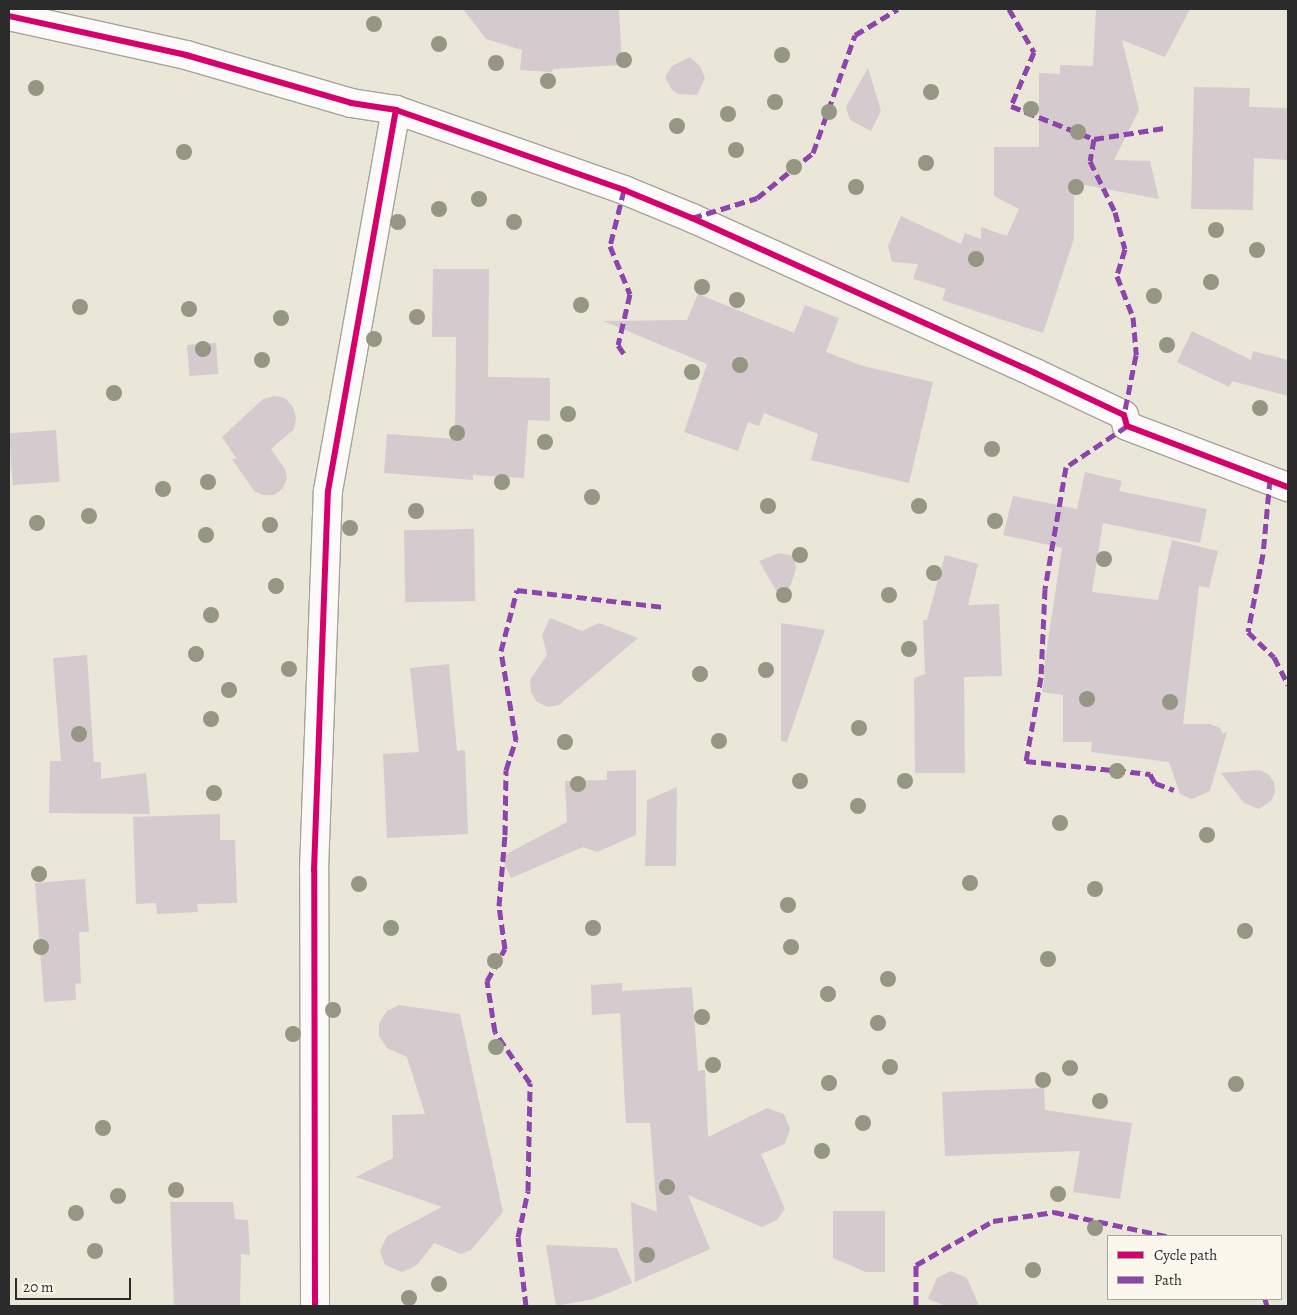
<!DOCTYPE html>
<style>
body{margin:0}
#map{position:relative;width:1297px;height:1315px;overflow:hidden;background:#eae6d8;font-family:Alegreya,serif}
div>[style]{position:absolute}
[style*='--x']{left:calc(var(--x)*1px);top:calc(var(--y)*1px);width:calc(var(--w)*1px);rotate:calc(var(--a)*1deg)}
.building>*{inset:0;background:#d5cace;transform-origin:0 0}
.roads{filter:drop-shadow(1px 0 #a5a39b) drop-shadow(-1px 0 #a5a39b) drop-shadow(0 1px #a5a39b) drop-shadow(0 -1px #a5a39b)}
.minor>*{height:28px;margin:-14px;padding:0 14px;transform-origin:14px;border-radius:14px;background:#fcfbf9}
.quiet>*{height:5px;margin-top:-2.5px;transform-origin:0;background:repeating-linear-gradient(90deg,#8e44ad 0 10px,transparent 0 15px)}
.cycleway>*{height:6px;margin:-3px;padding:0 3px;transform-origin:3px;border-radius:3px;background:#d6006c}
.trees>*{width:16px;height:16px;margin:-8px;border-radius:50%;background:#959683}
span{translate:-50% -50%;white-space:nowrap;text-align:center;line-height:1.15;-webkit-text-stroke:4px #fbf7ec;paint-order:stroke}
.frame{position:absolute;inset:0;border:10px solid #2b2b2b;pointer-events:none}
.legend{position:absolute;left:1107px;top:1235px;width:175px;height:65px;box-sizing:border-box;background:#fbf7ec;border:1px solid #a8a59f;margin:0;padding:6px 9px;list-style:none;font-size:15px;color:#2b2b2b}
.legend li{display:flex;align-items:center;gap:10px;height:25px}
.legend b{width:25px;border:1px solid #a8a59f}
.scale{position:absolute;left:15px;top:1278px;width:116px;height:22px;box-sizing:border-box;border:2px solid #2b2b2b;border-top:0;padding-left:6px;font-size:15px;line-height:18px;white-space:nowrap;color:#2b2b2b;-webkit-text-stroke:4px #fbf7ec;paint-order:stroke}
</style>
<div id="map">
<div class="building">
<i style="clip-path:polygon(463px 9px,619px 9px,622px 65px,553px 69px,552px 72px,520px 70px,522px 50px,486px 39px)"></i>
<i style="clip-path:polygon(1096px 9px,1190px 9px,1165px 57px,1122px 40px,1139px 110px,1114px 160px,1150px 161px,1159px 199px,1074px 183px,1074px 238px,1043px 333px,942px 300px,946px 289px,913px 279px,918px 264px,892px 262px,888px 246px,901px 216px,961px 244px,965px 233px,981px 239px,981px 227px,1007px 236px,1019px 209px,994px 196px,994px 147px,1039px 147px,1039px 73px,1060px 74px,1060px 65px,1093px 66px)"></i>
<i style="clip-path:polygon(690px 57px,700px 66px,705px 78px,697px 95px,678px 94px,672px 90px,665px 77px,672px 66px)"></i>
<i style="clip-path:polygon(868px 68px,881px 111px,871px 131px,850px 120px,846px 107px)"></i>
<i style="clip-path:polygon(1194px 87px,1250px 88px,1249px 107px,1288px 108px,1288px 160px,1254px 158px,1253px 210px,1191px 209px)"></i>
<i style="clip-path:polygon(433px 269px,489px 269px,488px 377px,550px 378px,550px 421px,528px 420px,524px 478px,473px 475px,473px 480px,384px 473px,387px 434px,455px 439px,456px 337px,432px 337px)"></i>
<i style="clip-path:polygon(698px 294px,794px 333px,805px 305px,839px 318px,826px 352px,863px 366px,933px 382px,909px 483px,811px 460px,818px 434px,764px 413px,759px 426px,748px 422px,738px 451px,684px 432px,707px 364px,603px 321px,687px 320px)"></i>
<i style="clip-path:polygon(1192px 331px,1251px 360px,1253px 351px,1288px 360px,1288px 396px,1232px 381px,1229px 387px,1177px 362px)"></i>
<i style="left:216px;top:343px;width:31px;height:29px;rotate:86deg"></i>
<i style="clip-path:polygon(274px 396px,285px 398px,293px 407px,296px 418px,294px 429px,271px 449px,285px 469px,287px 479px,282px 489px,274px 495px,263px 495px,254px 491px,232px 459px,237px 459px,222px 437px,263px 399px)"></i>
<i style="left:56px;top:430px;width:52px;height:47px;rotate:86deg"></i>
<i style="clip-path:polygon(1085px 472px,1122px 481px,1119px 491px,1207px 509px,1200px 543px,1103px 523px,1092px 592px,1158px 600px,1172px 540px,1218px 551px,1209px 588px,1199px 586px,1183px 724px,1210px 724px,1220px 728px,1223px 734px,1227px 732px,1210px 791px,1192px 799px,1180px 794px,1169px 762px,1091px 752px,1092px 742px,1063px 742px,1063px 695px,1042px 692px,1045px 674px,1043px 674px,1062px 548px,1003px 535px,1013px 496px,1077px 509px)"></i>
<i style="left:474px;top:529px;width:72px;height:70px;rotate:89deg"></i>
<i style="clip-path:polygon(779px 553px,794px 556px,796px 569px,784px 604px,759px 561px)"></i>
<i style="clip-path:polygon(945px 555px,978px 564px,968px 605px,999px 604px,1002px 676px,964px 677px,965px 773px,915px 773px,914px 678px,925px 674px,923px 620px,927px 620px)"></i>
<i style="clip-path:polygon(550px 618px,582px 631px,599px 623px,638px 638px,559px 705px,548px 707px,537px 702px,531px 692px,530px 680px,547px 655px,542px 635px)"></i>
<i style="clip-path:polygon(781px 623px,825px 630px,787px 742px,781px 741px)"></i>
<i style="clip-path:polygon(87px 655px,94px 762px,101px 762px,101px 779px,146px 773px,150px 814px,49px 813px,50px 761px,61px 761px,53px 658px)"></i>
<i style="clip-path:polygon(449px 664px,457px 751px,465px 750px,468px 834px,387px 838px,383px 754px,419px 752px,410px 668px)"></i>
<i style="clip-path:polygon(636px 770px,636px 835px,597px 852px,583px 847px,511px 878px,501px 857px,567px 822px,565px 781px,607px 780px,607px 771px)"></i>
<i style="clip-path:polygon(1259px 770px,1268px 774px,1274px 782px,1275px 792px,1271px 801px,1259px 809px,1244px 803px,1221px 773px)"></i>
<i style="clip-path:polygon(677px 787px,676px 866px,645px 866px,647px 800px)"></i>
<i style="clip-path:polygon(220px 814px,220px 840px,235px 840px,237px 903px,197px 904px,198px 912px,157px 914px,156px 903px,136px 904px,133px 817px)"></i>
<i style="clip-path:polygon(85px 879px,89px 932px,79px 932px,81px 983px,75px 984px,76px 1000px,44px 1002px,35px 883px)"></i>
<i style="clip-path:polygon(622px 983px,622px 991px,692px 987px,698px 1071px,705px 1070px,708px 1137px,767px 1108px,784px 1114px,790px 1129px,785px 1144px,761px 1154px,785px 1209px,777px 1220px,762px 1227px,688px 1195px,710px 1249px,635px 1282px,631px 1202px,657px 1212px,650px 1123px,626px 1123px,620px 1013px,592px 1015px,591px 985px)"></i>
<i style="clip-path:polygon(399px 1005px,460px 1014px,503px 1212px,471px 1250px,461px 1254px,434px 1243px,417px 1265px,402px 1272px,385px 1265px,380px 1251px,387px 1236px,442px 1207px,356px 1177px,393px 1158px,392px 1115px,425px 1114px,407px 1057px,387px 1048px,379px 1036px,379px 1023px,387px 1011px)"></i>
<i style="clip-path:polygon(1044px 1088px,1045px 1110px,1132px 1123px,1120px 1199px,1073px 1192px,1080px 1151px,945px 1156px,942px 1092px)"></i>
<i style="clip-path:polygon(170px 1202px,233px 1202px,235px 1219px,248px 1220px,250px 1255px,241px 1254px,240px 1306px,174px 1306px)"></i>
<i style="clip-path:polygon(833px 1211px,885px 1211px,885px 1272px,866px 1272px,833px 1258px)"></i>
<i style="clip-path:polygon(546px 1245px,617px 1248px,632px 1283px,594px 1299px,556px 1306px)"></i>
<i style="clip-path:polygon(951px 1271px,967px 1278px,979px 1306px,946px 1306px,928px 1299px,937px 1278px)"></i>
</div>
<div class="roads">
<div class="minor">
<i style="--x:9;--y:16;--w:181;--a:12.4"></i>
<i style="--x:186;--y:55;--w:172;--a:16.2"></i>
<i style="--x:351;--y:103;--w:46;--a:8.8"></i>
<i style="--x:396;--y:110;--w:242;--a:19.3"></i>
<i style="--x:624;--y:190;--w:74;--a:22.4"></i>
<i style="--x:692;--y:218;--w:376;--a:24.3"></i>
<i style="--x:1035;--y:373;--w:98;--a:25.3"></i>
<i style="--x:1124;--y:415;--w:11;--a:75"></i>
<i style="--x:1127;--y:426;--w:172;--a:20.8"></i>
<i style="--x:315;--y:1306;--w:436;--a:-90.1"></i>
<i style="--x:314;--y:870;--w:379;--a:-87.9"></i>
<i style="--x:328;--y:491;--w:387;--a:-79.9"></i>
</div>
</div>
<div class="quiet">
<i style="--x:1009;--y:9;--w:50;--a:59.8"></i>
<i style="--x:1034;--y:52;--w:59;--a:113.1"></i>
<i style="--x:1011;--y:106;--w:89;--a:21.7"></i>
<i style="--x:1094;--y:139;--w:22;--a:100"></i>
<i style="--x:1090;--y:161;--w:57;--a:63.9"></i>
<i style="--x:1115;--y:212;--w:38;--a:75"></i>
<i style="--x:1125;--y:249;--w:28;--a:107"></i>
<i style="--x:1117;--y:276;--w:44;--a:68.7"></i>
<i style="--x:1133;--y:317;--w:38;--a:85"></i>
<i style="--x:1136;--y:355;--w:61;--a:101.3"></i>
<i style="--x:1094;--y:139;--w:71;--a:-8.9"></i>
<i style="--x:624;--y:190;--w:58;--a:104"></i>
<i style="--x:610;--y:246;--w:52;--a:67.4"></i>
<i style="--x:630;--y:294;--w:52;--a:103.2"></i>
<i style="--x:618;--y:345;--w:14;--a:56"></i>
<i style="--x:692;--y:218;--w:68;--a:-17.1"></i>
<i style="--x:757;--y:198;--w:72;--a:-38.8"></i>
<i style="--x:813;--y:153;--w:125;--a:-70.4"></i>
<i style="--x:855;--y:35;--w:50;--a:-31.2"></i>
<i style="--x:1127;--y:426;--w:73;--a:146.1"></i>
<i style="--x:1066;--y:467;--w:124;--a:99.8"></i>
<i style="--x:1045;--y:589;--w:88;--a:92.6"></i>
<i style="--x:1041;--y:677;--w:85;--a:100.1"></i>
<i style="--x:1026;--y:761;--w:125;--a:6"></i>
<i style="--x:1150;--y:774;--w:10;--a:61"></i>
<i style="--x:1155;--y:783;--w:20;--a:20"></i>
<i style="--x:1270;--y:479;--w:75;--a:95.3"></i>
<i style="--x:1263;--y:554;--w:79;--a:100.9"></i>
<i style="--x:1248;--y:632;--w:36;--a:44"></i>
<i style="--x:1274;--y:657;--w:31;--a:63"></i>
<i style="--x:1265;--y:1299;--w:7;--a:74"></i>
<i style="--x:526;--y:1306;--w:69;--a:-96.6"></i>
<i style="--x:518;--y:1237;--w:47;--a:-77.7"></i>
<i style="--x:528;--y:1191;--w:108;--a:-88.9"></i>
<i style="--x:530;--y:1083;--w:62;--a:-124.5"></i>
<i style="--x:495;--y:1032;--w:52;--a:-98.9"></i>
<i style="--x:487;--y:981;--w:37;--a:-61"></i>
<i style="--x:505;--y:949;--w:43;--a:-97.9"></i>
<i style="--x:499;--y:906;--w:71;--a:-85.2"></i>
<i style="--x:505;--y:835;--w:65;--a:-89.1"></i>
<i style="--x:506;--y:770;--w:32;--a:-72"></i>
<i style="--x:516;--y:740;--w:90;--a:-99.6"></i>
<i style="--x:501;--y:651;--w:63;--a:-75.3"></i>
<i style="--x:517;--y:590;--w:149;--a:6.6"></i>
<i style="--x:916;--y:1306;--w:41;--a:-90"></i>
<i style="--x:916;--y:1265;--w:89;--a:-29.7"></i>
<i style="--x:993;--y:1221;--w:62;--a:-8.4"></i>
<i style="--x:1054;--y:1212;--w:115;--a:12.1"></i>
</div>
<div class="cycleway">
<i style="--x:9;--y:16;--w:181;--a:12.4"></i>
<i style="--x:186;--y:55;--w:172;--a:16.2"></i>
<i style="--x:351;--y:103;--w:46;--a:8.8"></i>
<i style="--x:396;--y:110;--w:242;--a:19.3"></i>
<i style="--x:624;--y:190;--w:74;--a:22.4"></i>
<i style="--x:692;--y:218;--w:376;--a:24.3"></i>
<i style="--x:1035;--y:373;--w:98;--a:25.3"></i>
<i style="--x:1124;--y:415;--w:11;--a:75"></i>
<i style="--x:1127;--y:426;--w:172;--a:20.8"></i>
<i style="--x:315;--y:1306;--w:436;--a:-90.1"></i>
<i style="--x:314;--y:870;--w:379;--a:-87.9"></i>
<i style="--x:328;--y:491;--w:387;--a:-79.9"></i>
</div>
<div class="trees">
<i style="left:374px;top:24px"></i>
<i style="left:439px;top:44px"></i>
<i style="left:782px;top:55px"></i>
<i style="left:624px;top:60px"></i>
<i style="left:496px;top:63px"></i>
<i style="left:548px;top:81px"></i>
<i style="left:36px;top:88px"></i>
<i style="left:931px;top:92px"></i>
<i style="left:775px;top:102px"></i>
<i style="left:1031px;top:109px"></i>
<i style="left:829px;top:112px"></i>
<i style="left:728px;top:114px"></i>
<i style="left:677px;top:126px"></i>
<i style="left:1078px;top:132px"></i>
<i style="left:736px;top:150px"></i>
<i style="left:184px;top:152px"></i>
<i style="left:926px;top:163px"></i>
<i style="left:794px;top:167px"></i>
<i style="left:856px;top:187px"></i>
<i style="left:1076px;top:187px"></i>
<i style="left:479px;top:199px"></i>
<i style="left:439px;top:209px"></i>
<i style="left:398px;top:222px"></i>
<i style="left:514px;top:222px"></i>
<i style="left:1216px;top:230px"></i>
<i style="left:1257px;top:250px"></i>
<i style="left:976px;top:259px"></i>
<i style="left:1211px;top:282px"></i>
<i style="left:702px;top:287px"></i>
<i style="left:1154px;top:296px"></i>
<i style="left:737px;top:300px"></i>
<i style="left:581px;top:305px"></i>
<i style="left:80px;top:307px"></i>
<i style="left:189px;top:309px"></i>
<i style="left:417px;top:317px"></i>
<i style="left:281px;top:318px"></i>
<i style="left:374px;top:339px"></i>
<i style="left:1167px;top:345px"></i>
<i style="left:203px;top:349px"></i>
<i style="left:262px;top:360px"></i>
<i style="left:740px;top:365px"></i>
<i style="left:692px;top:372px"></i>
<i style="left:114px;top:393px"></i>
<i style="left:1260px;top:408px"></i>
<i style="left:568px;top:414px"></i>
<i style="left:457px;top:433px"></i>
<i style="left:545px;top:442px"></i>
<i style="left:992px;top:449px"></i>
<i style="left:208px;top:482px"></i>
<i style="left:502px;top:482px"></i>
<i style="left:163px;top:489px"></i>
<i style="left:592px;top:497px"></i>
<i style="left:768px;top:506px"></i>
<i style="left:919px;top:506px"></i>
<i style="left:416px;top:511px"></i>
<i style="left:89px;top:516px"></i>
<i style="left:995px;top:521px"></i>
<i style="left:37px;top:523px"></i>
<i style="left:270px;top:525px"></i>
<i style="left:350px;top:528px"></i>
<i style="left:206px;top:535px"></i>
<i style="left:800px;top:555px"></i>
<i style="left:1104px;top:559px"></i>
<i style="left:934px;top:573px"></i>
<i style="left:276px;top:586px"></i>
<i style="left:784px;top:595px"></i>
<i style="left:889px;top:595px"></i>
<i style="left:211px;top:615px"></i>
<i style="left:909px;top:649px"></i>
<i style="left:196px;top:654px"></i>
<i style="left:289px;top:669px"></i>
<i style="left:766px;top:670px"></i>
<i style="left:700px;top:674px"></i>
<i style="left:229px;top:690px"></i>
<i style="left:1087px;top:699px"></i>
<i style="left:1170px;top:702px"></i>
<i style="left:211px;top:719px"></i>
<i style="left:859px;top:728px"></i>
<i style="left:79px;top:734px"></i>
<i style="left:719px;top:741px"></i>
<i style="left:565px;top:742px"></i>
<i style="left:1117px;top:771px"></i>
<i style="left:800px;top:781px"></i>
<i style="left:905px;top:781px"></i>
<i style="left:578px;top:784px"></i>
<i style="left:214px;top:793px"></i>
<i style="left:858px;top:806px"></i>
<i style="left:1060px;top:823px"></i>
<i style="left:1207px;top:835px"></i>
<i style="left:39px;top:874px"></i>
<i style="left:970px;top:883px"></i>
<i style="left:359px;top:884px"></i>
<i style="left:1095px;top:889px"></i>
<i style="left:788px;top:905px"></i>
<i style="left:391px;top:928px"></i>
<i style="left:593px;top:928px"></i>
<i style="left:1245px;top:931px"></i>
<i style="left:41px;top:947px"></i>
<i style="left:791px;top:947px"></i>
<i style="left:1048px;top:959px"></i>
<i style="left:495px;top:961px"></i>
<i style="left:888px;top:979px"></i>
<i style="left:828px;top:994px"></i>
<i style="left:333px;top:1010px"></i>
<i style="left:702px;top:1017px"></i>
<i style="left:878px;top:1023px"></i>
<i style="left:293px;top:1034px"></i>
<i style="left:496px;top:1047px"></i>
<i style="left:713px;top:1065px"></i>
<i style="left:890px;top:1067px"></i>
<i style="left:1070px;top:1068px"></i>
<i style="left:1043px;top:1080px"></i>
<i style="left:829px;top:1083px"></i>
<i style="left:1236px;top:1084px"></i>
<i style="left:1100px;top:1101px"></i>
<i style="left:863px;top:1123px"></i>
<i style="left:103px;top:1128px"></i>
<i style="left:822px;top:1151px"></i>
<i style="left:667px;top:1187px"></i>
<i style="left:176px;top:1190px"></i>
<i style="left:1058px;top:1194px"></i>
<i style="left:118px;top:1196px"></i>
<i style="left:76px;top:1213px"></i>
<i style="left:1095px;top:1228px"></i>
<i style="left:95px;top:1251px"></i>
<i style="left:647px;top:1255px"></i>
<i style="left:1033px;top:1270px"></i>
<i style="left:439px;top:1284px"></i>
<i style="left:409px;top:1298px"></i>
</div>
<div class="frame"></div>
<ul class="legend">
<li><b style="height:6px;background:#d6006c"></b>Cycle path</li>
<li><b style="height:6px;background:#8e44ad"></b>Path</li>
</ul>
<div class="scale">20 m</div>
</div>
